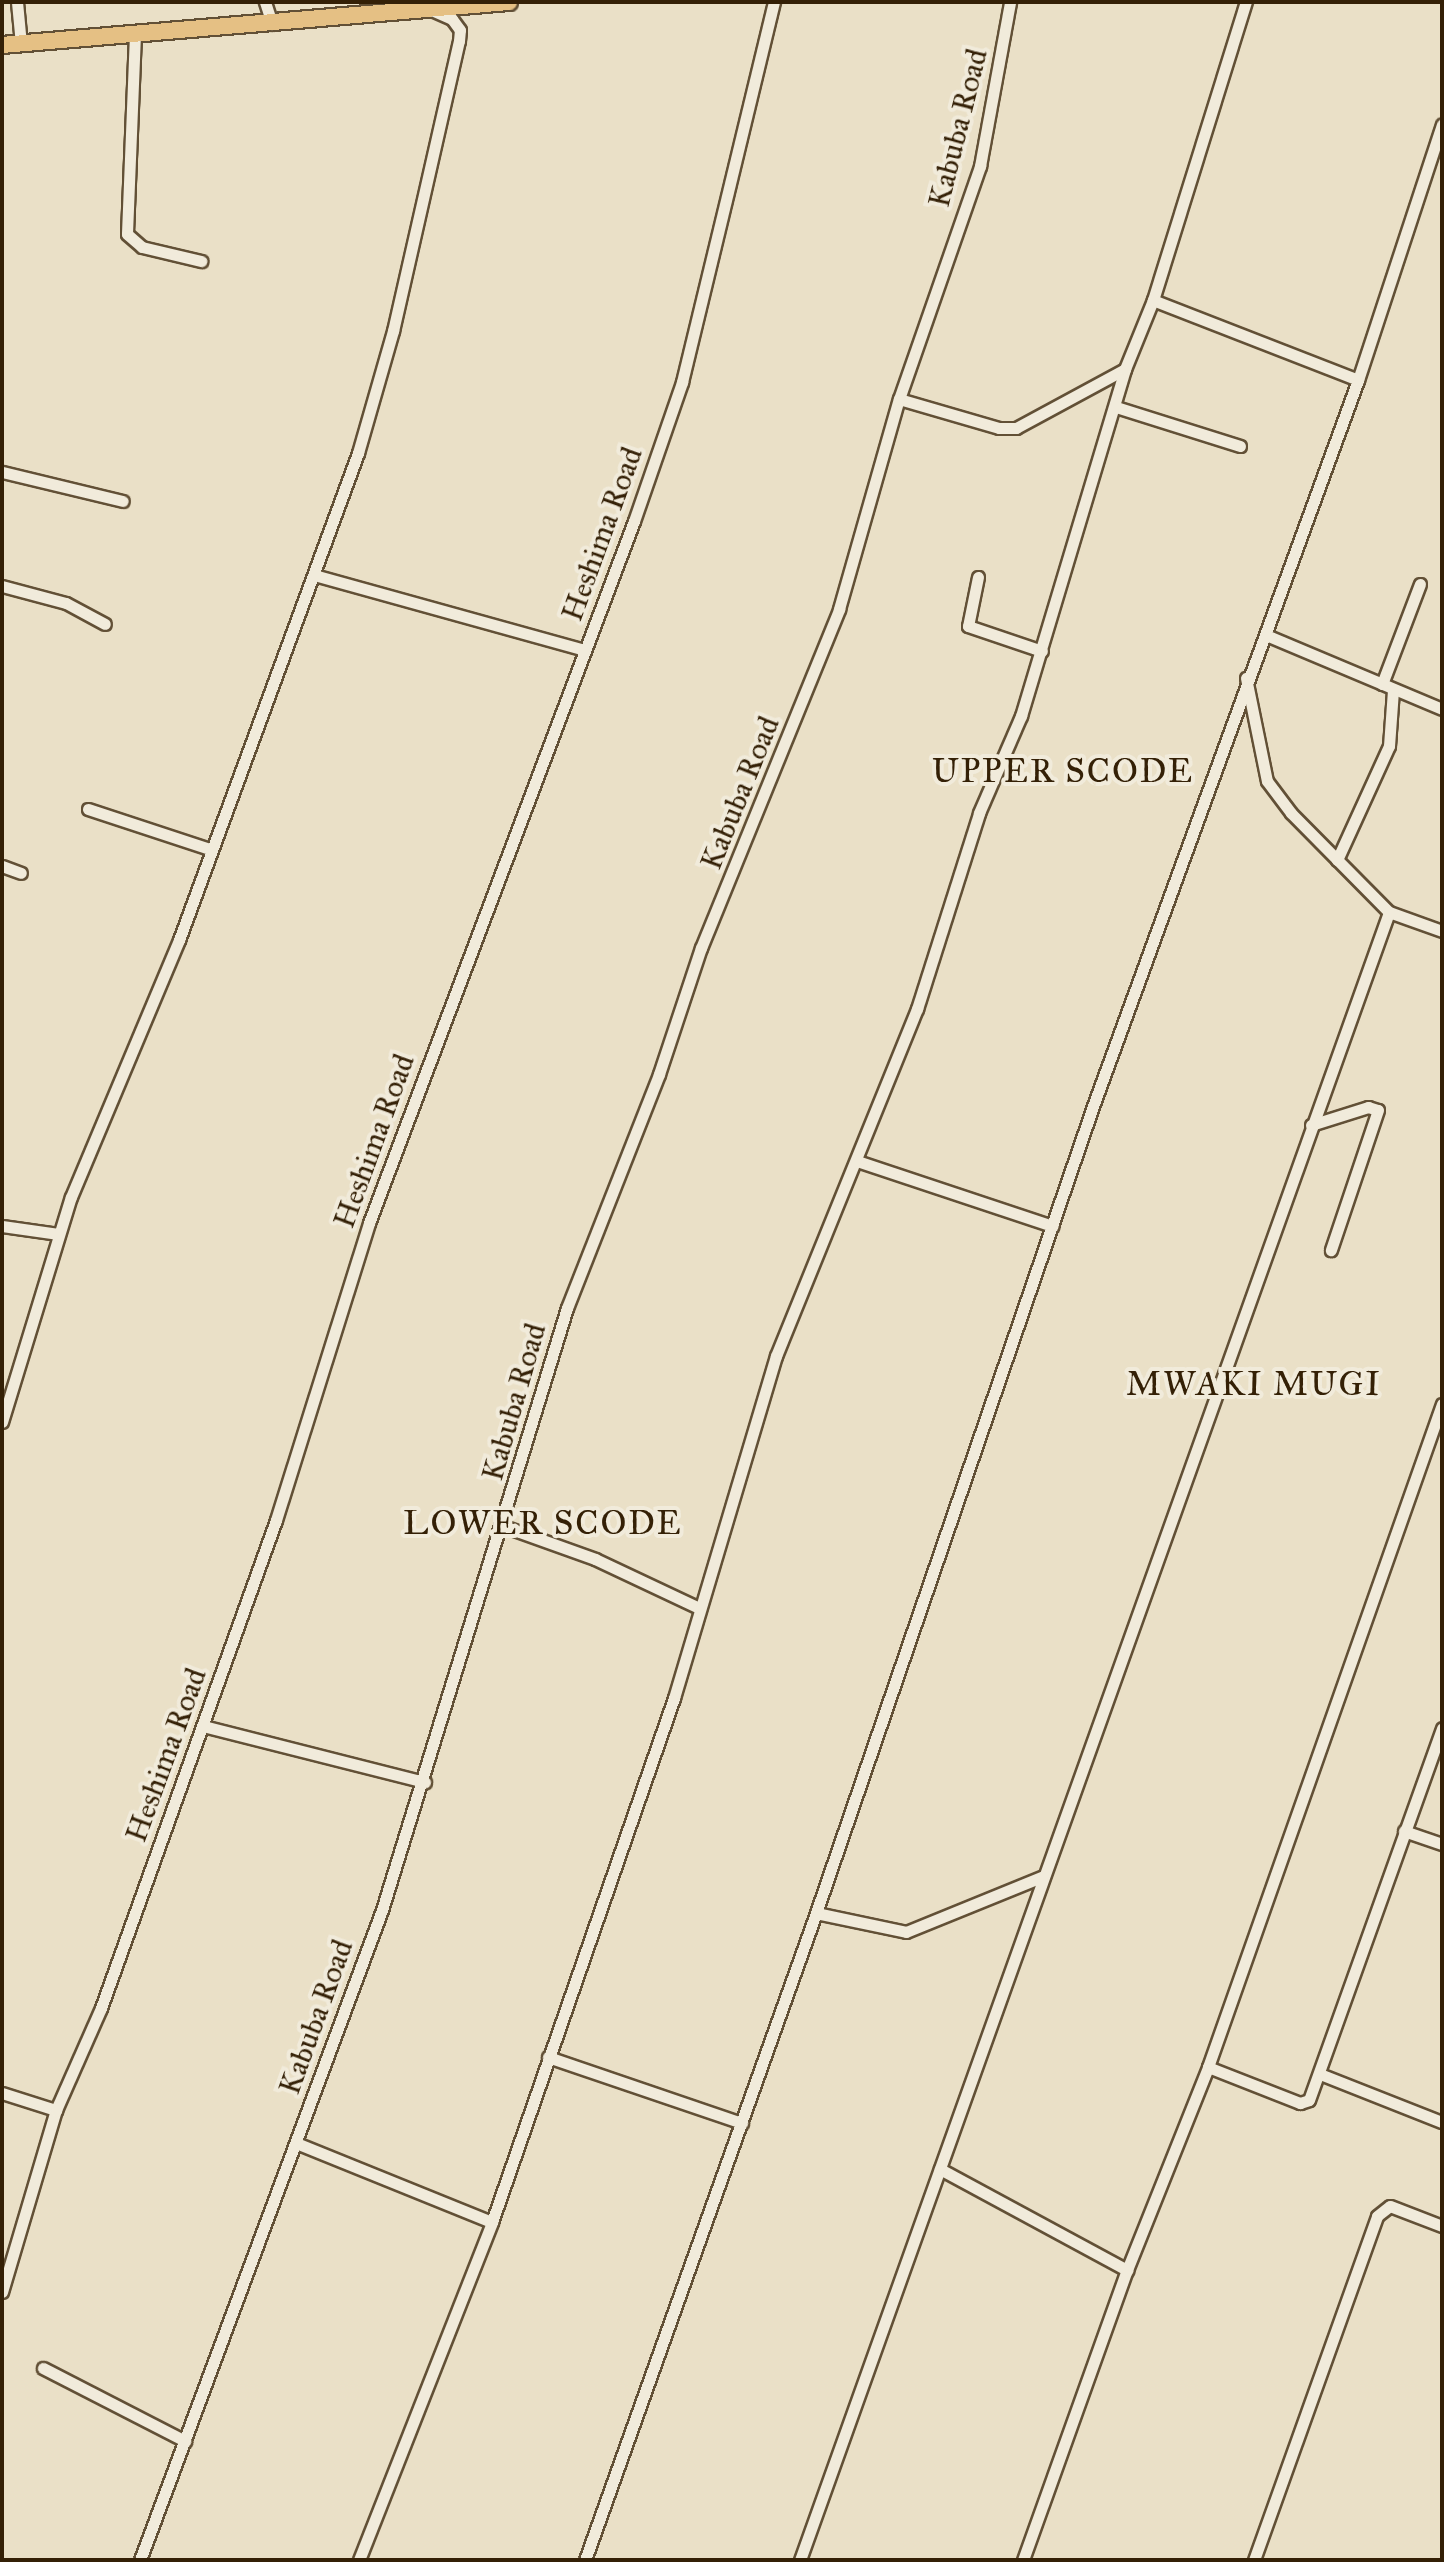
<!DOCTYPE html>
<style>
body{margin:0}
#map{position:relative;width:1444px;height:2562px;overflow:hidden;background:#eae0c7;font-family:"IM FELL Great Primer",serif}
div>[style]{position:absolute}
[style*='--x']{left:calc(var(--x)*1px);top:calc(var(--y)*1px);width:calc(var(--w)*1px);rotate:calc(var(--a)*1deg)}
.roads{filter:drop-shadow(2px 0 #625036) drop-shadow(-2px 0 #625036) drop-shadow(0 2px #625036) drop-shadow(0 -2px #625036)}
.minor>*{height:11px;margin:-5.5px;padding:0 5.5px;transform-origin:5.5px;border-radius:5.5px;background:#f1ebdb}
.highway>*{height:16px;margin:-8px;padding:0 8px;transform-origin:8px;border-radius:8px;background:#e5c084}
span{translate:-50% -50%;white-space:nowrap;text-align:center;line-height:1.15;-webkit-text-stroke:8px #f1ebdb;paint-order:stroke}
.street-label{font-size:30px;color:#342006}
.quarter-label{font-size:34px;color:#342006;letter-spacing:2px}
.frame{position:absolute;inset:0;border:4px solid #342006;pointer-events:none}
</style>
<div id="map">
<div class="roads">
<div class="minor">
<i style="--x:17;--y:2;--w:42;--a:84.6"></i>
<i style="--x:265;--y:2;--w:23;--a:72"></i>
<i style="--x:135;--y:34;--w:200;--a:92.3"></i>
<i style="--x:127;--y:234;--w:20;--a:41"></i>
<i style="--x:142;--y:247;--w:61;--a:13.3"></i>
<i style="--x:1153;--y:300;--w:220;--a:21.3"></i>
<i style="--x:899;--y:399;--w:104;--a:16.2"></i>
<i style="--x:999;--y:428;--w:17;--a:0"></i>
<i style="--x:1016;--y:428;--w:124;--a:-28.4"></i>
<i style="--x:1116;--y:407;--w:130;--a:17.5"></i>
<i style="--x:2;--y:472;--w:124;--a:13.5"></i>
<i style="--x:314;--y:575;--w:281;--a:15.5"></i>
<i style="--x:978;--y:577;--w:50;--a:101.5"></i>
<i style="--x:968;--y:626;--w:78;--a:18.7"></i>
<i style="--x:2;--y:586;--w:66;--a:14.9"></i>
<i style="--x:66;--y:603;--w:44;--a:28.3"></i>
<i style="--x:1266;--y:635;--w:191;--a:22.8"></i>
<i style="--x:1246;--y:678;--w:105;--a:78.5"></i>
<i style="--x:1267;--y:781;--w:40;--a:53"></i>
<i style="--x:1291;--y:813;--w:139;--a:45.3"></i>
<i style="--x:1389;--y:912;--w:56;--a:19.7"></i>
<i style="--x:1382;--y:684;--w:107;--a:-69.2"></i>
<i style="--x:88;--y:809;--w:128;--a:18.2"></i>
<i style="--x:1337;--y:860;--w:125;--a:-65.5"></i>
<i style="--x:1389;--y:746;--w:56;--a:-85.9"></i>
<i style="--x:2;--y:866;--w:20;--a:20"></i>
<i style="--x:1311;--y:1125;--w:60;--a:-17.5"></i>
<i style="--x:1368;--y:1107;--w:10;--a:17"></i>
<i style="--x:1378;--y:1110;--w:148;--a:108.6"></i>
<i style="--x:857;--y:1161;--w:206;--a:18.4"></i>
<i style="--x:2;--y:1226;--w:57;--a:8.1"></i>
<i style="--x:2;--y:1422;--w:235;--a:-73"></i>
<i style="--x:71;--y:1197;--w:279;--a:-67.2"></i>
<i style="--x:179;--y:940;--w:519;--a:-69.82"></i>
<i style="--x:358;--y:453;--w:127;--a:-74"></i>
<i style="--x:393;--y:331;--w:297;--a:-77.2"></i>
<i style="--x:459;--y:41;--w:11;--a:-85"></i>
<i style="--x:460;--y:30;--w:14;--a:-126"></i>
<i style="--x:452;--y:19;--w:20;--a:-156"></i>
<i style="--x:503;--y:1526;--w:98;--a:19.7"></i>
<i style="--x:595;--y:1559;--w:115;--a:25.2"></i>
<i style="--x:203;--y:1726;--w:229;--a:14.2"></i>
<i style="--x:1404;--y:1831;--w:40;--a:18.9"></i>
<i style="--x:816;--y:1913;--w:92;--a:11.9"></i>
<i style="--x:906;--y:1932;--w:149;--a:-22.1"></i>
<i style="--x:548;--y:2057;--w:205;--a:18.8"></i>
<i style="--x:1208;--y:2067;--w:99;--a:21.4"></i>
<i style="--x:1300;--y:2103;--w:9;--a:-18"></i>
<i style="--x:1309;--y:2100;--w:395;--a:-70.3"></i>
<i style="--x:1320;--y:2074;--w:131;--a:21.5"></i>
<i style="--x:2;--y:2093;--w:57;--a:17.5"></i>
<i style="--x:296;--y:2143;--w:211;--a:22"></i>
<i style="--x:940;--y:2169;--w:213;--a:28.4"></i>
<i style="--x:2;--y:2292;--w:190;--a:-73.5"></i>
<i style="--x:56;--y:2110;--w:111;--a:-66.2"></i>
<i style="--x:101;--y:2008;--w:518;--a:-70.27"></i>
<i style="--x:276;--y:1520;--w:311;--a:-72.6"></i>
<i style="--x:369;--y:1223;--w:750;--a:-69.32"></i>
<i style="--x:634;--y:521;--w:147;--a:-70.9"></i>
<i style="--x:682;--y:382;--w:391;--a:-76.4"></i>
<i style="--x:43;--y:2368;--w:160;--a:27.2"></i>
<i style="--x:140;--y:2560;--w:694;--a:-69.58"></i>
<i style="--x:382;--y:1910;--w:630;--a:-72.92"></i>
<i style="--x:567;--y:1308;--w:251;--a:-68.5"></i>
<i style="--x:659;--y:1074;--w:133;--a:-71.6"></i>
<i style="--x:701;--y:948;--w:366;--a:-67.8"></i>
<i style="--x:839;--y:609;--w:218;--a:-74.1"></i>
<i style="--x:899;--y:399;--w:247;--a:-70.8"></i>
<i style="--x:980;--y:166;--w:167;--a:-79.6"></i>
<i style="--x:359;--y:2560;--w:363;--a:-68.5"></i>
<i style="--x:492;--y:2222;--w:555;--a:-70.85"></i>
<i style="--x:674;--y:1698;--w:357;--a:-73.4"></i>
<i style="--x:776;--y:1356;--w:375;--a:-67.9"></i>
<i style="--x:917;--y:1009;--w:206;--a:-72.4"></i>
<i style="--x:979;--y:813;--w:106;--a:-66.6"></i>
<i style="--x:1021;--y:716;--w:362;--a:-73.3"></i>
<i style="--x:1125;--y:369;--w:74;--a:-67.9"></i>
<i style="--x:1153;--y:300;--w:312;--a:-72.7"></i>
<i style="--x:585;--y:2560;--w:687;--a:-70.35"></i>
<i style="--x:816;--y:1913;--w:850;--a:-71.05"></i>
<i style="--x:1092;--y:1109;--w:776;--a:-69.95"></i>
<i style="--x:1358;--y:380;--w:269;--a:-71.8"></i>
<i style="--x:800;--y:2560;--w:1750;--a:-70.33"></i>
<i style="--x:1023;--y:2560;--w:308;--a:-70.3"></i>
<i style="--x:1127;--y:2270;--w:219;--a:-68.2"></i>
<i style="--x:1208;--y:2067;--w:703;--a:-70.56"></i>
<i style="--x:1254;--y:2560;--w:365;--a:-70.3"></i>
<i style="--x:1377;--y:2216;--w:16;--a:-38"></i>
<i style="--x:1390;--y:2206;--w:56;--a:21"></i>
</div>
<div class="highway">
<i style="--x:2;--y:45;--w:509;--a:-4.85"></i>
</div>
</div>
<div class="street-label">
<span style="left:958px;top:128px;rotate:-76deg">Kabuba Road</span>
<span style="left:602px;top:534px;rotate:-70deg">Heshima Road</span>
<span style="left:740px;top:793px;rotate:-68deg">Kabuba Road</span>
<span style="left:374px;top:1141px;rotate:-70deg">Heshima Road</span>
<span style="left:514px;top:1402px;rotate:-74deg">Kabuba Road</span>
<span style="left:166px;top:1755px;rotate:-70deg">Heshima Road</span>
<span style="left:316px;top:2017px;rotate:-70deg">Kabuba Road</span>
</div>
<div class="quarter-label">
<span style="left:1063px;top:771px">UPPER SCODE</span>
<span style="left:1254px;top:1384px">MWAKI MUGI</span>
<span style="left:543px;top:1523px">LOWER SCODE</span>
</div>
<div class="frame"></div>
</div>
